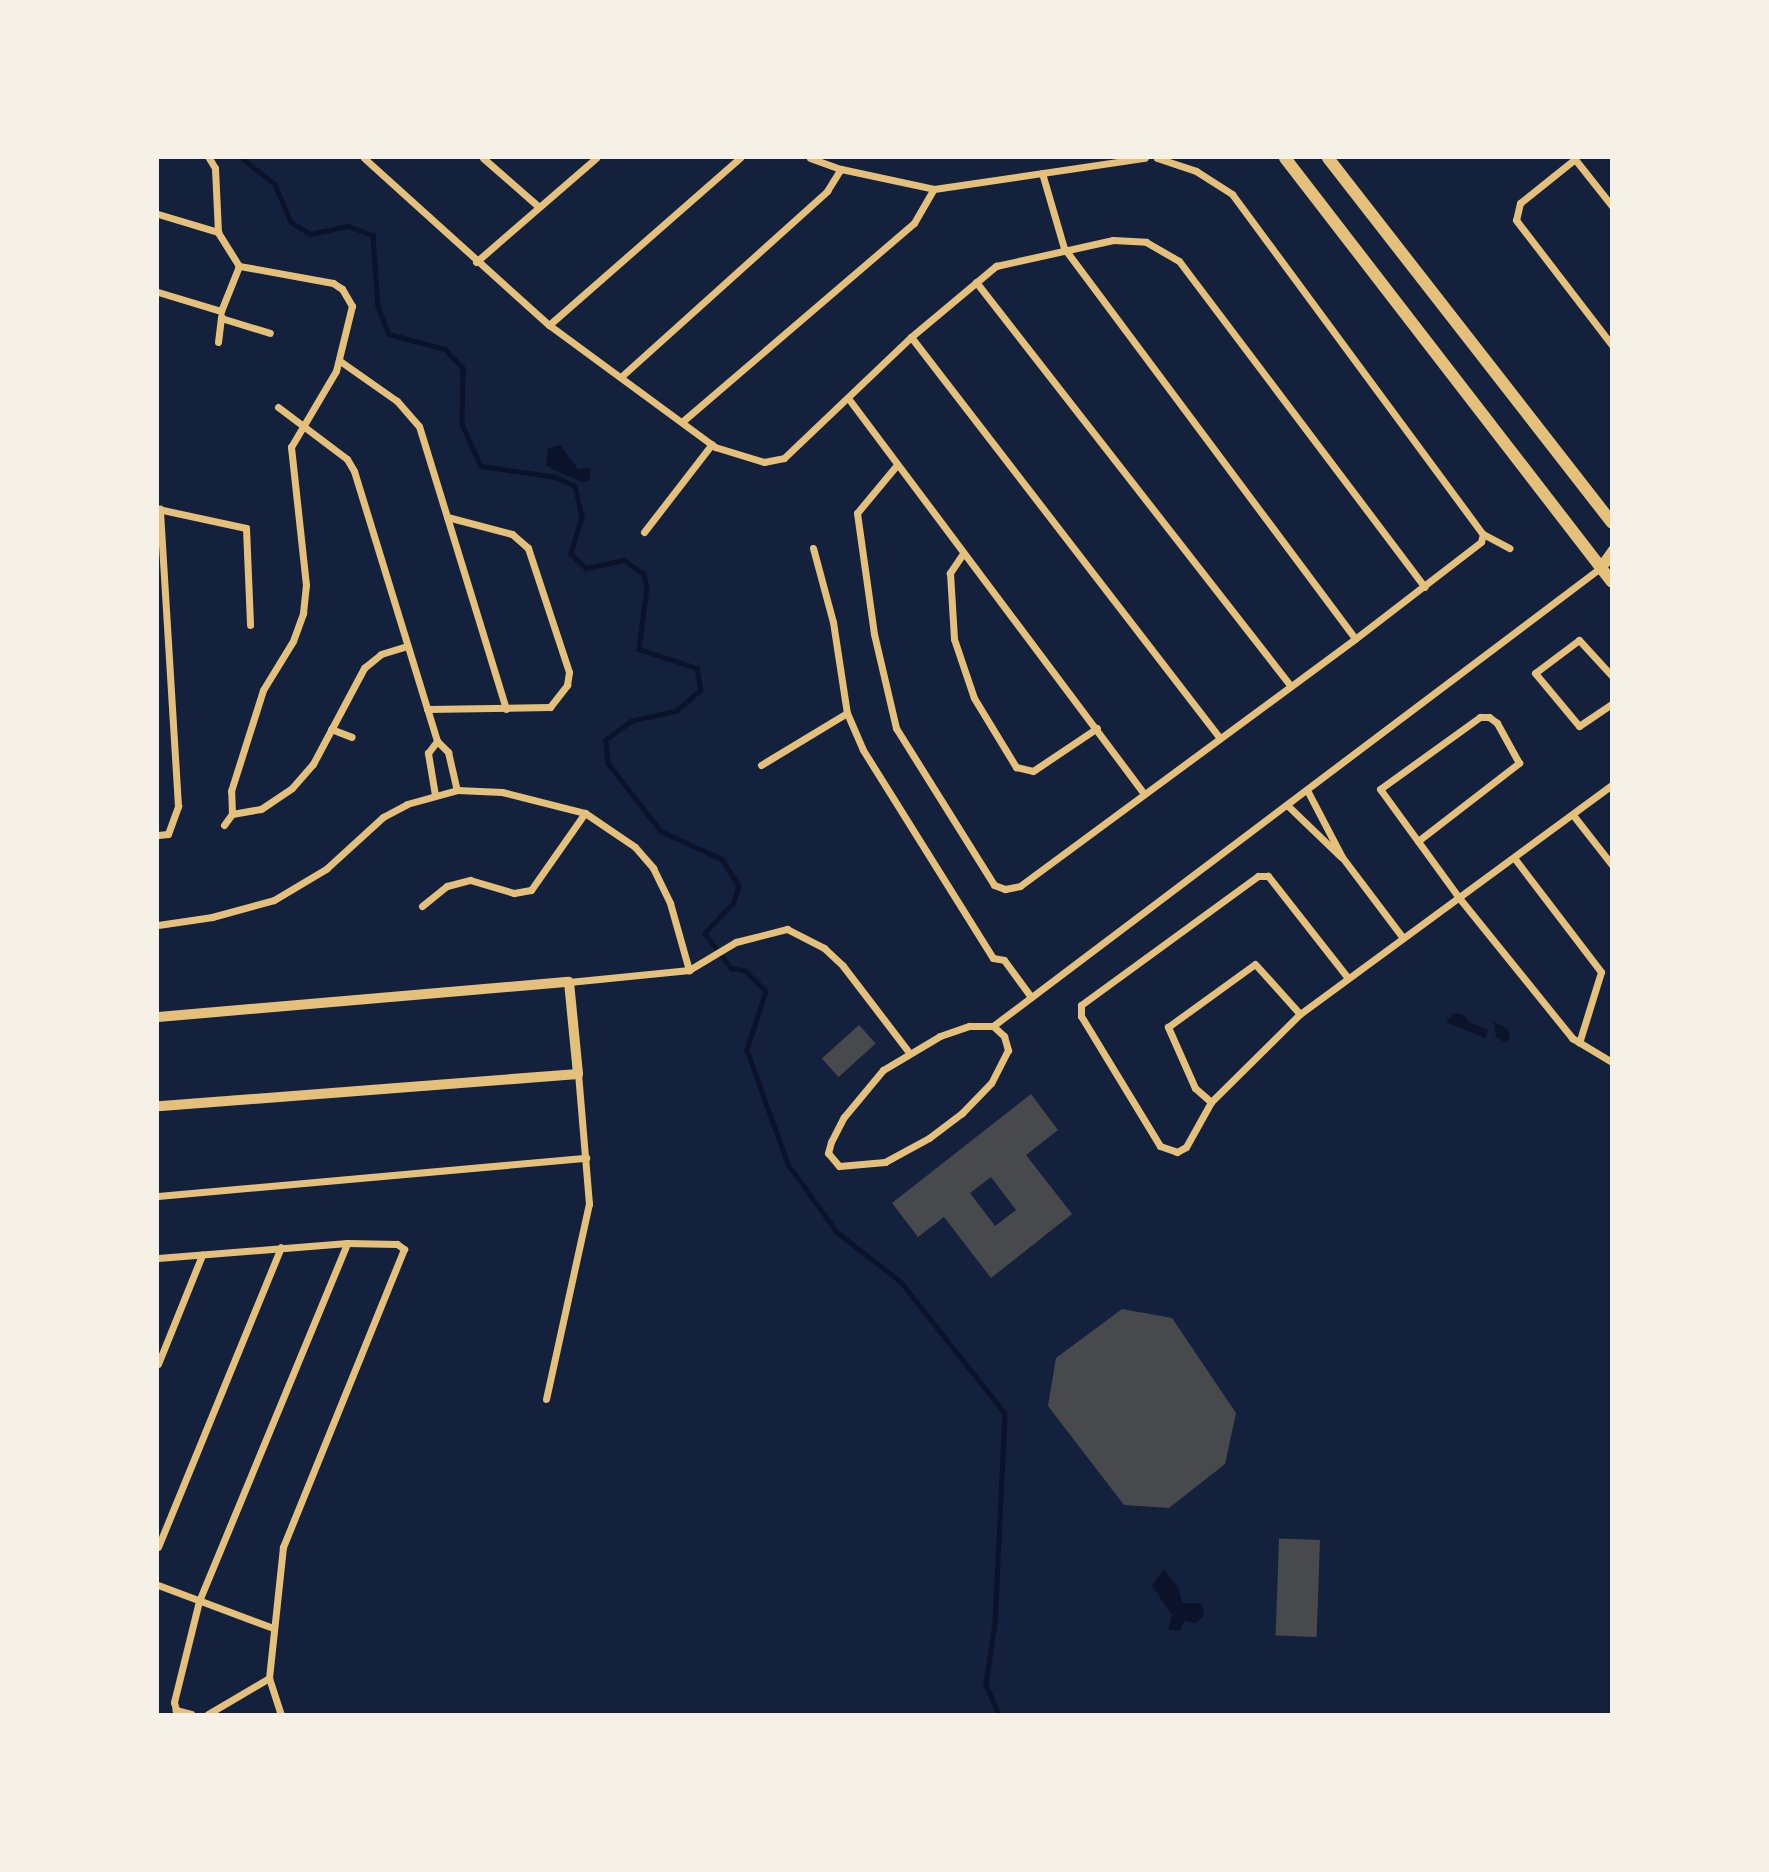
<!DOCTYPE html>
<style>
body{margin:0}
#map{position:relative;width:1769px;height:1872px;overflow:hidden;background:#14213d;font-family:Lato,sans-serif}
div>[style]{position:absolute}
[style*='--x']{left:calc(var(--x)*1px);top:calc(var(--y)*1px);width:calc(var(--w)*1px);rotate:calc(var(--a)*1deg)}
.water>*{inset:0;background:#0b132b}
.stream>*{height:4.5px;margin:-2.25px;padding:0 2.25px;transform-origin:2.25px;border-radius:2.25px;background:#0b132b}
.building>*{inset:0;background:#48494c;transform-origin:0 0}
.minor>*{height:7px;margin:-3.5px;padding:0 3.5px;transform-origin:3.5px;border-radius:3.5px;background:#e5c07b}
.tertiary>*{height:10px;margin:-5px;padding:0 5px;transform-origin:5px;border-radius:5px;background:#e5c07b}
.secondary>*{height:12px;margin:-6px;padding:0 6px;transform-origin:6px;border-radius:6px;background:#e5c07b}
span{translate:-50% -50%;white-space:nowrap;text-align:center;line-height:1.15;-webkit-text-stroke:7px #f6f1e7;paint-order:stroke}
.frame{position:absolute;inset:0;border:159px solid #f6f1e7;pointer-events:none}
</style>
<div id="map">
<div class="water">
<i style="clip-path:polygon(560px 445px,578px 469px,590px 468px,590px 480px,583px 483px,546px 466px,548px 448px)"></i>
<i style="clip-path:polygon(1454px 1013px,1464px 1015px,1469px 1022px,1488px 1030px,1485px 1038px,1446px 1022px)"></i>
<i style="clip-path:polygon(1494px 1022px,1508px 1029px,1510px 1037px,1506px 1043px,1496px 1037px)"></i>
<i style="clip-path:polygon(1164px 1569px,1179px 1589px,1182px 1603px,1201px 1603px,1204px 1609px,1203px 1617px,1196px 1623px,1184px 1621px,1180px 1631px,1168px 1630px,1172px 1615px,1152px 1586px)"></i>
</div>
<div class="stream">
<i style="--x:242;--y:158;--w:42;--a:38.2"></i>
<i style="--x:275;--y:184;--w:41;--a:67.2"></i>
<i style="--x:291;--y:222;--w:22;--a:32"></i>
<i style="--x:310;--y:234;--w:39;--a:-12"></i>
<i style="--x:348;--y:226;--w:27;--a:20"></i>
<i style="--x:373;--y:235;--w:71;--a:86"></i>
<i style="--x:378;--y:306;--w:30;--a:69"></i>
<i style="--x:389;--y:334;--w:58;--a:15"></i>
<i style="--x:445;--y:349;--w:26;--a:47"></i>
<i style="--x:463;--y:368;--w:56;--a:91"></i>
<i style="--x:462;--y:424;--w:46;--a:65.7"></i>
<i style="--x:481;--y:466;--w:76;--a:8.3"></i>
<i style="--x:556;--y:477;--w:21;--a:25"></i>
<i style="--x:575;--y:486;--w:32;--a:77"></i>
<i style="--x:582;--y:517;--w:39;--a:107"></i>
<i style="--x:571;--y:554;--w:21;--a:43"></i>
<i style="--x:586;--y:568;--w:39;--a:-12"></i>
<i style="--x:624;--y:560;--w:24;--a:35"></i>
<i style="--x:644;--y:574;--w:13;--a:77"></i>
<i style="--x:647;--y:587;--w:63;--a:97.4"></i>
<i style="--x:639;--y:649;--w:61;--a:18.1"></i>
<i style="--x:697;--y:668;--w:22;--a:80"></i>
<i style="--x:701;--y:690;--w:32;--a:139"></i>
<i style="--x:677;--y:711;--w:46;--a:167.5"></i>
<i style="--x:632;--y:721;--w:32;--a:144"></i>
<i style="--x:606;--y:740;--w:23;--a:85"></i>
<i style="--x:608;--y:763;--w:86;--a:52.1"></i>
<i style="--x:661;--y:831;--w:67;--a:24.7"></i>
<i style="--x:722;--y:859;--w:32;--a:58"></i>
<i style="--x:739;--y:886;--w:19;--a:108"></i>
<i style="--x:733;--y:904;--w:40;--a:134"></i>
<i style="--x:705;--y:933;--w:44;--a:53.4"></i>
<i style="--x:731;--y:968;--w:15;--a:11"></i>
<i style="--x:746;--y:971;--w:28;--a:45"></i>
<i style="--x:766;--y:991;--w:62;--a:107.9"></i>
<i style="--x:747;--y:1050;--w:121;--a:70.2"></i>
<i style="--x:788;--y:1164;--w:84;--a:54.2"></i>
<i style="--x:837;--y:1232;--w:81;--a:38"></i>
<i style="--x:901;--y:1282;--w:167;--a:51.6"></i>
<i style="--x:1005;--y:1413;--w:210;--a:92.7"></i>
<i style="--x:995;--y:1623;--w:63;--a:98.3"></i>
<i style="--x:986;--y:1685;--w:32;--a:66"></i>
</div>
<div class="building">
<i style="left:859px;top:1025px;width:25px;height:50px;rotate:48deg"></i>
<i style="clip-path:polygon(evenodd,1031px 1094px,1058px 1130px,1026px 1155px,1072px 1214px,991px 1278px,944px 1217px,918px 1237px,892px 1203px,1031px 1094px,991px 1177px,1016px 1210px,995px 1226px,970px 1193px,991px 1177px)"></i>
<i style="clip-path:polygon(1122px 1309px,1172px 1318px,1236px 1413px,1225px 1464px,1169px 1508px,1124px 1505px,1048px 1406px,1056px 1358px)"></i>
<i style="left:1320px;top:1540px;width:97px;height:41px;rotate:92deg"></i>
</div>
<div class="minor">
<i style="--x:364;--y:158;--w:249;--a:42.1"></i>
<i style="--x:549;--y:325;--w:206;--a:36.3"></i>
<i style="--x:715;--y:447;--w:51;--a:17"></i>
<i style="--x:764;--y:462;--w:20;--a:-11"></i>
<i style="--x:784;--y:458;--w:175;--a:-43.6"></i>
<i style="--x:911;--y:337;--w:111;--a:-39.9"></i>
<i style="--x:996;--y:266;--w:120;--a:-12.5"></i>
<i style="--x:1113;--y:240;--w:33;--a:3"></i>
<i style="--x:1146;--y:242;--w:38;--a:30"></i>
<i style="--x:1179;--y:261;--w:408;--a:53"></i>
<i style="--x:483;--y:158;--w:74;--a:41.2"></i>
<i style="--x:810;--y:158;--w:33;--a:20"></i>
<i style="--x:841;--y:169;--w:95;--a:12.1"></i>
<i style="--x:934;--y:189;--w:213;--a:-8.4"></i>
<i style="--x:1157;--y:158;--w:41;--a:18.4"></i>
<i style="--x:1196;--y:171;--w:43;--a:32.6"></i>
<i style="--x:1232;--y:194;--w:423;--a:53.6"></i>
<i style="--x:1574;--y:158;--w:61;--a:51.6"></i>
<i style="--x:1575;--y:159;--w:70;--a:141.3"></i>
<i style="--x:1520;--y:203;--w:17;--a:103"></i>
<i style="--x:1516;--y:220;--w:158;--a:52.5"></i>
<i style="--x:1042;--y:173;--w:78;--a:73.7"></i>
<i style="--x:1064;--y:248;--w:487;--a:53.3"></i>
<i style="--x:158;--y:214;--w:63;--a:16.7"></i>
<i style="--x:476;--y:262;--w:159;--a:-40.9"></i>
<i style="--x:976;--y:282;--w:511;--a:52.08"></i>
<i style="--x:158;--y:292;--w:66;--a:16.8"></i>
<i style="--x:221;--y:311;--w:48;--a:-68.2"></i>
<i style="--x:239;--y:266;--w:40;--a:-122"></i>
<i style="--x:218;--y:232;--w:64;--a:-92.7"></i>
<i style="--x:215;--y:168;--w:12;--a:-121"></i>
<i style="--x:221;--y:318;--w:51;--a:17"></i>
<i style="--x:549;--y:325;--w:254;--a:-41.2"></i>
<i style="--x:911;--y:337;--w:505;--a:52.4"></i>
<i style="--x:218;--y:342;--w:26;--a:-83"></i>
<i style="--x:340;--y:361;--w:70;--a:35.1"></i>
<i style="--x:397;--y:401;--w:33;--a:49"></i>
<i style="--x:419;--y:426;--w:296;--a:72.9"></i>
<i style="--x:623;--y:375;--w:275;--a:-42"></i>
<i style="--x:827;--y:191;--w:26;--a:-58"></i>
<i style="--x:848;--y:398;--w:494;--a:53.2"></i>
<i style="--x:278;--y:407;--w:86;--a:37"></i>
<i style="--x:347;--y:459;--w:14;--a:60"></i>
<i style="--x:354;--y:471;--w:282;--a:72.9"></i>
<i style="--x:437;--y:741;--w:16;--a:45"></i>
<i style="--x:448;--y:752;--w:39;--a:77"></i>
<i style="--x:683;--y:421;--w:304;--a:-40.6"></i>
<i style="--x:914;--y:223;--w:39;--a:-60"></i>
<i style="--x:896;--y:466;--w:61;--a:129.7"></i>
<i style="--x:857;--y:513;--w:122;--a:82"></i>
<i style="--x:874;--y:634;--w:97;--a:76.8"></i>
<i style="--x:896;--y:728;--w:185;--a:58"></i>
<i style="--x:994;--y:885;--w:12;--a:20"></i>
<i style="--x:1005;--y:889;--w:15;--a:-11"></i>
<i style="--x:1020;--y:886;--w:416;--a:-36.4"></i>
<i style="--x:1355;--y:639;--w:159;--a:-37.6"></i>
<i style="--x:1481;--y:542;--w:8;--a:-76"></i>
<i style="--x:1483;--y:534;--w:30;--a:28"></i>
<i style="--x:158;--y:509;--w:90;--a:12.2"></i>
<i style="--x:246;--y:528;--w:97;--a:87.6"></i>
<i style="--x:644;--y:532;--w:111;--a:-52.3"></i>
<i style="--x:813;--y:548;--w:77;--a:74.9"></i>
<i style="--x:833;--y:622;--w:92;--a:81.3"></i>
<i style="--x:847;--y:713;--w:40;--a:66.6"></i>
<i style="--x:863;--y:750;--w:245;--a:58"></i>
<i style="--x:993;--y:958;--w:11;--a:10"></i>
<i style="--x:1004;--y:960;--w:46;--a:53.9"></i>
<i style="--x:962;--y:555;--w:22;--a:124"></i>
<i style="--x:950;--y:573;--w:66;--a:86.5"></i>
<i style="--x:954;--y:639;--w:62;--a:71.3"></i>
<i style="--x:974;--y:698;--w:81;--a:58.7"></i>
<i style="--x:1016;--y:767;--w:17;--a:13"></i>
<i style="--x:1033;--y:771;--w:77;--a:-33.9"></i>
<i style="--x:1601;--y:563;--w:19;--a:-54"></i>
<i style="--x:1612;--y:676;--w:49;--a:-132.5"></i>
<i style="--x:1579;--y:640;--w:55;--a:143.1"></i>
<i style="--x:1535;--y:673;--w:69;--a:50.3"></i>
<i style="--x:1579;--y:726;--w:40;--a:-34"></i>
<i style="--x:427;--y:709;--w:123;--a:-0.9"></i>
<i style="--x:550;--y:707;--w:28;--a:-52"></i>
<i style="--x:567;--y:685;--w:13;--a:-81"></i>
<i style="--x:569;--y:672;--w:131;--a:-108.3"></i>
<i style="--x:528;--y:548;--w:21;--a:-139"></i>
<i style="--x:512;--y:534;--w:67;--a:-165.3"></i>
<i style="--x:331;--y:729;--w:22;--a:21"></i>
<i style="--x:761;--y:765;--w:100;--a:-31.2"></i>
<i style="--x:1307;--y:790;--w:76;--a:62.4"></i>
<i style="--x:1342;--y:857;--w:101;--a:53"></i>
<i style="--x:435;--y:795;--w:43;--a:-99.5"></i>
<i style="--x:428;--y:753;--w:15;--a:-53"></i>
<i style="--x:1287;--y:805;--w:75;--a:43.9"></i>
<i style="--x:232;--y:814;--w:29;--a:-10"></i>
<i style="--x:261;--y:809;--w:37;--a:-34"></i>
<i style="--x:292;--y:788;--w:32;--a:-49"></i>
<i style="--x:313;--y:764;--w:109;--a:-62"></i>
<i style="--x:364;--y:668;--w:22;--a:-39"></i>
<i style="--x:381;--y:654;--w:27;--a:-17"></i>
<i style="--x:1573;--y:815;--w:63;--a:52"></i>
<i style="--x:224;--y:825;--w:14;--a:-54"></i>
<i style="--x:232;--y:814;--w:23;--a:-92"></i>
<i style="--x:231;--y:791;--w:106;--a:-72.4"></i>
<i style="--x:263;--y:690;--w:57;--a:-58.5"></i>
<i style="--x:293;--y:641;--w:30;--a:-70"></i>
<i style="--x:303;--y:613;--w:28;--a:-84"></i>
<i style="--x:306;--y:585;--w:139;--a:-96.2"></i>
<i style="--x:291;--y:447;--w:88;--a:-59.4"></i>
<i style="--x:336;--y:371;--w:67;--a:-76.2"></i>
<i style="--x:352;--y:306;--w:20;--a:-120"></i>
<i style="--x:342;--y:289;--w:11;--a:-146"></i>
<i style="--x:333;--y:283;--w:96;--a:-169.7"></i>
<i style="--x:158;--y:835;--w:10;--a:-6"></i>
<i style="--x:168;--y:834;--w:30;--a:-70"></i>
<i style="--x:178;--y:806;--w:298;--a:-93.5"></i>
<i style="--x:1418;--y:841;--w:128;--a:-37.7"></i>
<i style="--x:1519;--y:763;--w:46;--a:-118.8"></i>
<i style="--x:1497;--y:723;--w:10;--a:-143"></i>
<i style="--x:1489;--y:717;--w:9;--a:180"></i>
<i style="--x:1480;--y:717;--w:123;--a:144.2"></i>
<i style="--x:1380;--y:789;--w:136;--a:54"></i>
<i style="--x:1460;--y:899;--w:179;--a:51.1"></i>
<i style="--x:1572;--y:1038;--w:47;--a:31"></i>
<i style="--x:1515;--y:859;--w:142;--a:52.7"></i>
<i style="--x:1601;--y:972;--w:74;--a:107.2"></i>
<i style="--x:422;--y:906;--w:32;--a:-39"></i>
<i style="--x:447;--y:886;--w:24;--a:-15"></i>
<i style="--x:470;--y:880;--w:46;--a:16.5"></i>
<i style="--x:514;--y:893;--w:17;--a:-10"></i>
<i style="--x:531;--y:890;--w:94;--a:-55"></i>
<i style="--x:158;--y:925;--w:55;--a:-8.4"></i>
<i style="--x:212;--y:917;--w:64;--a:-15.3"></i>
<i style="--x:274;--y:900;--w:61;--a:-30.8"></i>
<i style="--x:326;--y:869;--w:77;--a:-42.4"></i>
<i style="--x:383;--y:817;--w:27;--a:-28"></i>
<i style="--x:407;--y:804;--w:52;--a:-15.6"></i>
<i style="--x:457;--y:790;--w:45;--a:2.5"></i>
<i style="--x:502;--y:792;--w:86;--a:14.2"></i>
<i style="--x:585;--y:813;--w:60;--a:34.2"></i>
<i style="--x:635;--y:847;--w:28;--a:49"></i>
<i style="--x:653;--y:868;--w:39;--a:64"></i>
<i style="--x:670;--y:903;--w:70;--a:74.2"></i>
<i style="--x:1348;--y:978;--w:130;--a:-128.1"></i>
<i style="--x:1268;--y:876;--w:10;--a:180"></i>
<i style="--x:1258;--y:876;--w:219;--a:143.9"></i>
<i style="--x:1081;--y:1005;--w:11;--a:90"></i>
<i style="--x:1081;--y:1016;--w:152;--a:58.7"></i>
<i style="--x:1160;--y:1146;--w:18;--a:19"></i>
<i style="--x:1177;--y:1152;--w:10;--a:-29"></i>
<i style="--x:1186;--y:1147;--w:51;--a:-60.9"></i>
<i style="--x:1211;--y:1102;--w:125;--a:-44.7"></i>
<i style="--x:1300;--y:1014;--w:387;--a:-36.3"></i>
<i style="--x:569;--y:982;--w:121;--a:-5.7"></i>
<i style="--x:689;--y:970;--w:55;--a:-30.8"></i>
<i style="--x:736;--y:942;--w:53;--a:-14.3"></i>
<i style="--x:787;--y:929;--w:42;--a:27.2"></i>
<i style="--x:824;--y:948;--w:26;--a:43"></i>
<i style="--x:843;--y:966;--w:107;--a:52.6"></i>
<i style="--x:993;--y:1026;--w:15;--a:42"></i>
<i style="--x:1004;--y:1036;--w:15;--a:74"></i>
<i style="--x:1008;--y:1050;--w:37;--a:117"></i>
<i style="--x:991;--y:1083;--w:42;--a:134"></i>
<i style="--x:962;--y:1113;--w:41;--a:142.9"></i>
<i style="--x:929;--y:1138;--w:50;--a:151.4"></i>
<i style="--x:885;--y:1162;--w:46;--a:175"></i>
<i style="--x:839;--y:1166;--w:17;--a:-130"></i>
<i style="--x:828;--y:1153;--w:11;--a:-75"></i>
<i style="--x:831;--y:1142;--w:28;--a:-63"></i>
<i style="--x:844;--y:1117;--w:61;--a:-50.3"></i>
<i style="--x:883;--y:1070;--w:66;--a:-30.8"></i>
<i style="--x:940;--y:1036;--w:31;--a:-19"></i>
<i style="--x:969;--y:1026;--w:24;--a:0"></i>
<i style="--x:993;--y:1026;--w:775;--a:-37.03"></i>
<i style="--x:1211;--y:1102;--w:21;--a:-139"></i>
<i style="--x:1195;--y:1088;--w:67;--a:-113.9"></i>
<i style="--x:1168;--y:1027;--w:107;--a:-35.9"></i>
<i style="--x:1255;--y:964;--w:67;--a:48"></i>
<i style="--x:158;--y:1196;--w:430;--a:-5.1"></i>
<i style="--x:158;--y:1258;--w:190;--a:-4.5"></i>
<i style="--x:347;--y:1243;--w:50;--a:1.1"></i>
<i style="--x:397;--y:1244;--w:9;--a:36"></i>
<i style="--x:404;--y:1249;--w:322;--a:112.1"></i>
<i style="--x:283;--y:1547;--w:132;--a:96.1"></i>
<i style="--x:269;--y:1678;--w:38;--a:72"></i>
<i style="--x:158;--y:1364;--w:118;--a:-68"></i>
<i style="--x:546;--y:1399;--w:200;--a:-77.6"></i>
<i style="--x:589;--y:1204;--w:130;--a:-94.8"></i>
<i style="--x:158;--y:1547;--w:324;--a:-67.7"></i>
<i style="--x:158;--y:1585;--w:123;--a:20.5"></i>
<i style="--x:191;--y:1714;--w:16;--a:-165"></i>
<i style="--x:176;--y:1710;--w:8;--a:-104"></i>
<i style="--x:174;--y:1702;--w:104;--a:-76.1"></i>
<i style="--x:199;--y:1601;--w:387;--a:-67.5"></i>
<i style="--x:208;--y:1714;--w:71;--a:-30.5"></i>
</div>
<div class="tertiary">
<i style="--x:158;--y:1017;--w:412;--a:-4.9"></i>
<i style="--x:569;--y:982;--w:92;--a:84.4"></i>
<i style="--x:578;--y:1074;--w:421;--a:175.6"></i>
</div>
<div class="secondary">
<i style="--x:1285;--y:158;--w:535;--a:52.36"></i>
<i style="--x:1328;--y:158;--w:462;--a:52.1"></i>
</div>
<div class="frame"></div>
</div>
